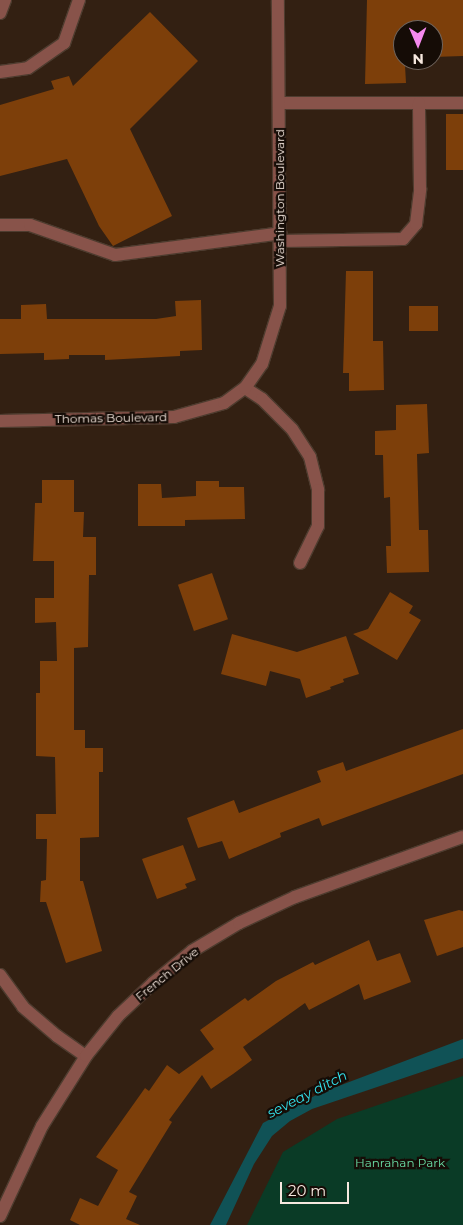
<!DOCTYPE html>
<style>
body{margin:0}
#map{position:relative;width:463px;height:1225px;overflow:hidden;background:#332012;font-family:Montserrat,sans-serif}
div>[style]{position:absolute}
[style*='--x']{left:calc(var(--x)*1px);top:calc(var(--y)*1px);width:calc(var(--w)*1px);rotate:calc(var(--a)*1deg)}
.green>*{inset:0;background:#0a3b26}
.water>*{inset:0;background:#105256}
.building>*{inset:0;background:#7d3f0a;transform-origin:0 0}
.roads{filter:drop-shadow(1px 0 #4e3c2f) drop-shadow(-1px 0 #4e3c2f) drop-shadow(0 1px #4e3c2f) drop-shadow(0 -1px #4e3c2f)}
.service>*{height:12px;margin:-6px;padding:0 6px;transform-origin:6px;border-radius:6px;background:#88534a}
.minor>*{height:12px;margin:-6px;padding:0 6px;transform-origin:6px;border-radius:6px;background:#88534a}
span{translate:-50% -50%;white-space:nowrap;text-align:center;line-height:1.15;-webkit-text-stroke:4.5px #150c06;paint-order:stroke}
.street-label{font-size:12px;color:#f6e8df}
.park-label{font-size:12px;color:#6adea6}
.water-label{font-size:14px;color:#34e4ef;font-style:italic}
.north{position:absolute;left:393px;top:20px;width:50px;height:50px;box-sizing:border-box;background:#150c06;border:1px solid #6f645d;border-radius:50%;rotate:179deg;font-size:14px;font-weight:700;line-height:20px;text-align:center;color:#f6e8df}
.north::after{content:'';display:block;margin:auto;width:18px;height:22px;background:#f689ee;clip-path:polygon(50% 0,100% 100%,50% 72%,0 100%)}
.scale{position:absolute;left:280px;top:1182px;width:69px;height:22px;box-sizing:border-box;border:2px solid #f6e8df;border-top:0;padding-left:6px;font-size:15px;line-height:18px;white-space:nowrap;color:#f6e8df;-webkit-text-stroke:4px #150c06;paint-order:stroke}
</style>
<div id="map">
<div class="green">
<i style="clip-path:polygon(463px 1076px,463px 1225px,247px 1225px,283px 1152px,337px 1119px)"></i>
</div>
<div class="water">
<i style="clip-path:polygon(463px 1039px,463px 1058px,312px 1109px,290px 1121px,272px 1136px,254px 1164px,226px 1225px,210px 1225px,263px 1123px,320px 1093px)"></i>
</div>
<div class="building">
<i style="clip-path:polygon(367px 0,463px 0,463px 56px,433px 57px,433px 30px,403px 30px,406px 83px,365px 84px)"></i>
<i style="clip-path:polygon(150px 12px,198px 61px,130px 129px,172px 216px,113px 246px,99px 226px,67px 159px,0 176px,0 105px,54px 89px,51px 81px,69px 76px,73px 86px)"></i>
<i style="left:446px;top:114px;width:17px;height:56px"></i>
<i style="clip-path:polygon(346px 271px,373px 271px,373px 341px,383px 341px,384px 390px,349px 391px,349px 373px,343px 373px)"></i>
<i style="clip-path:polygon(201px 300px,202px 350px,180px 351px,180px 356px,105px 360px,105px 355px,69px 355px,69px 359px,44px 360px,44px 353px,0 354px,0 319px,21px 319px,21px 305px,46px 304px,47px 319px,156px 319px,176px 316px,175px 301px)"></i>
<i style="left:409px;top:306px;width:29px;height:25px"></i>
<i style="clip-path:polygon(427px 404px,429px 453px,417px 454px,419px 530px,428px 530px,429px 572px,387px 573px,386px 546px,391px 546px,390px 497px,384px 498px,383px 455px,375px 455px,375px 431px,396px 430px,396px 405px)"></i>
<i style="clip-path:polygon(42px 480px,74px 480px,74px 512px,84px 512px,83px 537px,96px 537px,96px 575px,89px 575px,88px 647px,74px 648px,74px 730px,85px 730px,85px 748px,103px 748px,103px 772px,99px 772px,99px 837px,80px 838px,80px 881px,83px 881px,102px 951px,66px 963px,46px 902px,40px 902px,41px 881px,46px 880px,47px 839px,36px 839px,36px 814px,56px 814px,55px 757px,36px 756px,36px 693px,40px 693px,40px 661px,57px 661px,56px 622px,35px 623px,35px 598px,54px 598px,54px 561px,33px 561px,35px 503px,42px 503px)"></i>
<i style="clip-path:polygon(196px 481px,219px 481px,219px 487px,244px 487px,245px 519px,185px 520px,185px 526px,138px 526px,138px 484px,161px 484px,162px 498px,196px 496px)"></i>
<i style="left:212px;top:573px;width:49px;height:36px;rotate:71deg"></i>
<i style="clip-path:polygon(390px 592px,413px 606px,409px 613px,421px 620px,397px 660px,353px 634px,368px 629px)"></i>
<i style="clip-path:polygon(232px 634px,297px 652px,346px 636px,359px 674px,343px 679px,344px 682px,330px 687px,331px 689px,306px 698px,300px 679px,270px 671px,266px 686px,221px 674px)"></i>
<i style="clip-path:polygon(463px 729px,463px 774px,322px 826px,319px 818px,280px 833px,281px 837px,229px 859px,222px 841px,198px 848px,187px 818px,234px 800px,239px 813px,321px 782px,317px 771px,343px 762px,346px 771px)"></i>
<i style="clip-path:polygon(183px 845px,196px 880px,185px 884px,187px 888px,157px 899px,142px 859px)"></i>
<i style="clip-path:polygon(459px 910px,463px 911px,463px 947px,437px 956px,424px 920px)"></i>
<i style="clip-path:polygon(369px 940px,377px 961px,400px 953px,411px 982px,364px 1000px,359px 984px,309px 1010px,305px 1003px,243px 1047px,252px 1060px,233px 1074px,211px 1089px,202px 1075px,169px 1120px,172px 1122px,129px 1192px,137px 1196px,126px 1219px,140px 1225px,80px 1225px,70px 1220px,80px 1198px,98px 1206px,118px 1170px,96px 1157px,145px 1088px,149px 1091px,167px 1065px,179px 1074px,214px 1049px,200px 1030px,245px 998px,248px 1001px,276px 981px,313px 962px,315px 965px)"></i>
</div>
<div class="roads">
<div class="service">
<i style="--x:0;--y:13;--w:14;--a:-69"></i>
<i style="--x:0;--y:72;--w:28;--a:-8"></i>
<i style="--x:28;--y:68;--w:44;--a:-34.8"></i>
<i style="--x:64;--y:43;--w:46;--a:-70.8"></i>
<i style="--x:280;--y:103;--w:183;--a:0"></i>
<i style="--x:0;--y:225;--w:30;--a:0"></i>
<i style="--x:30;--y:225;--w:90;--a:19.4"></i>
<i style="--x:115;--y:255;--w:167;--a:-7.5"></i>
<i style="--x:281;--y:241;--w:122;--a:-0.9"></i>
<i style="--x:403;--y:239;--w:20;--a:-49"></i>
<i style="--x:416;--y:224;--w:35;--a:-83"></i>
<i style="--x:420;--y:189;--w:86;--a:-90.7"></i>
</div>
<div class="minor">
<i style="--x:245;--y:388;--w:20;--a:33"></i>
<i style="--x:262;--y:399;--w:42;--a:45"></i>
<i style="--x:292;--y:429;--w:33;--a:57"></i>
<i style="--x:310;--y:457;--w:34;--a:76"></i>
<i style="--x:318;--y:490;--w:36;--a:90"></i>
<i style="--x:318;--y:526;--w:41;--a:115.9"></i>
<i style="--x:0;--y:421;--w:174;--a:-1.3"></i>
<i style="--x:174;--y:417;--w:52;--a:-15.6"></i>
<i style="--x:224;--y:403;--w:26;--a:-36"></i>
<i style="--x:245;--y:388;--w:29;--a:-55"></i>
<i style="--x:262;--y:364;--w:61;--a:-72.8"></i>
<i style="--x:280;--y:306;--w:306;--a:-90.4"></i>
<i style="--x:0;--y:975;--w:39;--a:54"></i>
<i style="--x:23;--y:1007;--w:45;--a:40.5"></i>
<i style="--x:57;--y:1036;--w:35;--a:35"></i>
<i style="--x:0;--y:1216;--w:99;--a:-65"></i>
<i style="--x:42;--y:1126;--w:83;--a:-57.8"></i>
<i style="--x:86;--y:1056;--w:51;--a:-51.3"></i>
<i style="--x:118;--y:1016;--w:48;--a:-43.3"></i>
<i style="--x:153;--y:983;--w:50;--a:-39.4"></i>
<i style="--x:192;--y:951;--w:55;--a:-30.8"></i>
<i style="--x:239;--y:923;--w:62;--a:-24.9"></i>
<i style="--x:295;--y:897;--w:178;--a:-19.7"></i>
</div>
</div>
<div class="street-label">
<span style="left:280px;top:198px;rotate:-90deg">Washington Boulevard</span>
<span style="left:111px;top:418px;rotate:-1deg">Thomas Boulevard</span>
<span style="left:167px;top:974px;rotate:-39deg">French Drive</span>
</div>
<div class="park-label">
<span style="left:400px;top:1163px">Hanrahan Park</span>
</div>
<div class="water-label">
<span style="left:307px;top:1094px;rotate:-27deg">seveay ditch</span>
</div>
<div class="north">N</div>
<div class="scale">20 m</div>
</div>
